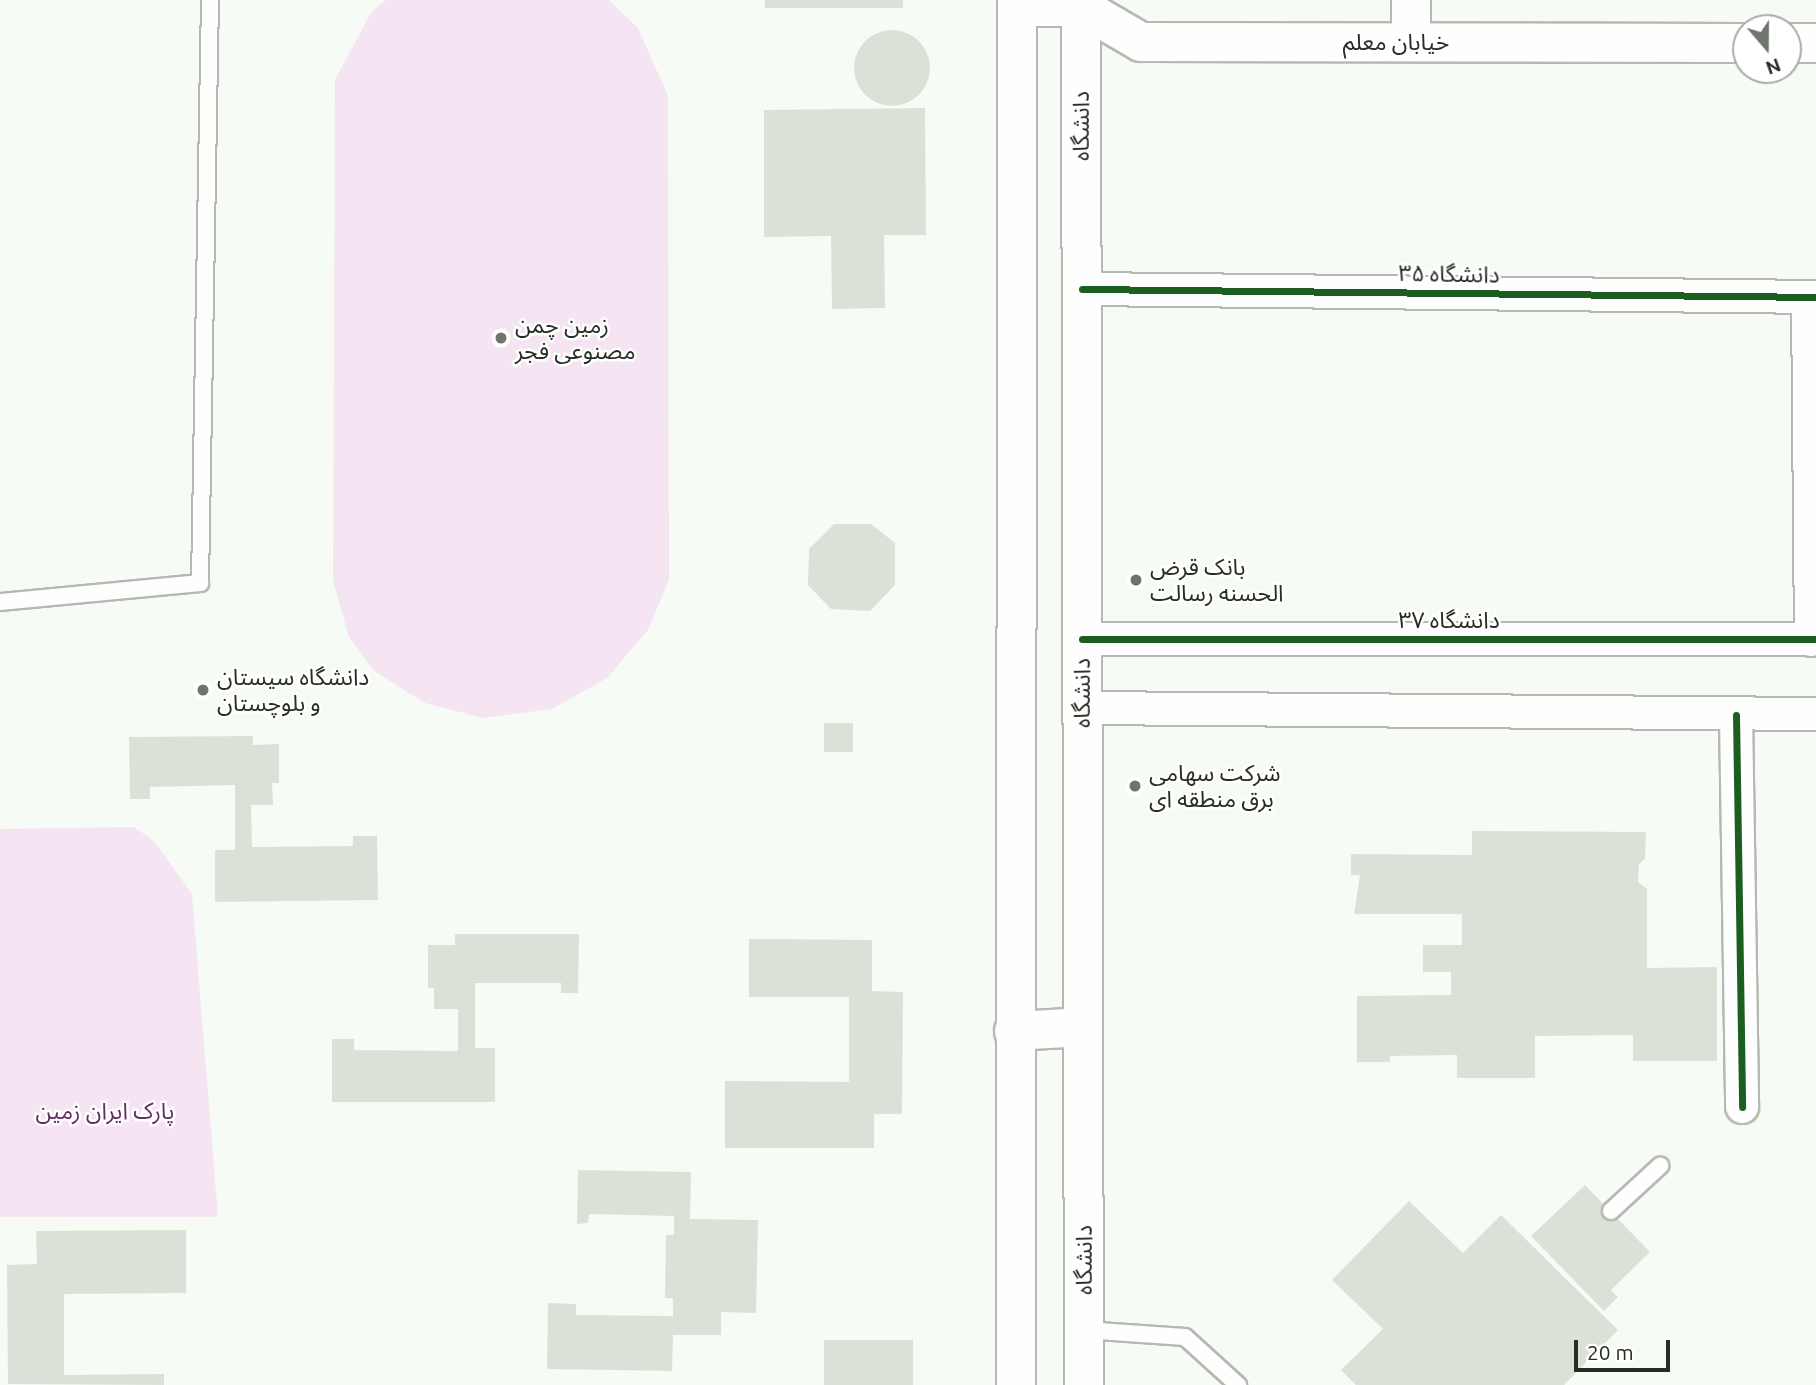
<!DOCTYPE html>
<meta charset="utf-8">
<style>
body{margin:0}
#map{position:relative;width:1816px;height:1385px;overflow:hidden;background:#f7fbf5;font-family:Ubuntu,"Noto Sans Arabic",sans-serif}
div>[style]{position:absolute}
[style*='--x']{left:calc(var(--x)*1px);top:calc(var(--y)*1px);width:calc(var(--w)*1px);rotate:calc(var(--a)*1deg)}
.green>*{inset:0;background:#f5e4f2}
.building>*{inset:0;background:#dce1d8;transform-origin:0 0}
.round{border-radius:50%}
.roads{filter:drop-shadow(2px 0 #b4b9b1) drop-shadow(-2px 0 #b4b9b1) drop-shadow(0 2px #b4b9b1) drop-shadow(0 -2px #b4b9b1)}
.service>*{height:16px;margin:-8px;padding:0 8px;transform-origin:8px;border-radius:8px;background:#fefefe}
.minor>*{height:32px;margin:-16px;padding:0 16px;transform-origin:16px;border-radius:16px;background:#fefefe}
.secondary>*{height:38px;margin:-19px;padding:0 19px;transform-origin:19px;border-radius:19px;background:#fefefe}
.primary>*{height:38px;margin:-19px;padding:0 19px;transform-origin:19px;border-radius:19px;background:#fefefe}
.cycleway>*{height:7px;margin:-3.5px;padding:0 3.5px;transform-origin:3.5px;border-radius:3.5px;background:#1b5e20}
.dots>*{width:19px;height:19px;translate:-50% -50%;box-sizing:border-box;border:4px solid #fff;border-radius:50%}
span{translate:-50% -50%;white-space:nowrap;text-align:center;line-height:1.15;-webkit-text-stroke:5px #fff;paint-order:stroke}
.street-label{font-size:23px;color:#262d22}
.poi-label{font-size:23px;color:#262d22}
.left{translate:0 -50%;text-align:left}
.park-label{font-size:23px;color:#60305e}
.north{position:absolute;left:1732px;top:14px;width:70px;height:70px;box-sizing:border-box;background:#fff;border:2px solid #a8aba7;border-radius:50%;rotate:160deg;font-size:19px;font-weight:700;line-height:28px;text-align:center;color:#262d22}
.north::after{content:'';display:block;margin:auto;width:24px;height:32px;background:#6f756c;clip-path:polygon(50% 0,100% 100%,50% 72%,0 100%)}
.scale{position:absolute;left:1574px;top:1340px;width:96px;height:32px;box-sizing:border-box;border:4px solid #262d22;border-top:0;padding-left:9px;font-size:21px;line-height:24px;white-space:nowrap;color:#262d22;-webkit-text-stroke:5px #fff;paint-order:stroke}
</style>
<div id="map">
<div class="green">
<i style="clip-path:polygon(386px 0,609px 0,638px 28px,668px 96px,669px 580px,648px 630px,607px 678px,552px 709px,483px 718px,425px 703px,374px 671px,349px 637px,333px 581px,335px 80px,372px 11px)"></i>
<i style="clip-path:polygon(134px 827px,154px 841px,192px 894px,218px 1217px,0 1217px,0 829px)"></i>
</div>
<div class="building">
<i style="left:765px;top:0;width:138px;height:8px"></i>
<i class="round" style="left:854px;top:30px;width:76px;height:76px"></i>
<i style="clip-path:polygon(925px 108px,926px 235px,884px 235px,885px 308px,832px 309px,831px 236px,764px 237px,764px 110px)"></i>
<i style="clip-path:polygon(834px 524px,871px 524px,895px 543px,895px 585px,870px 611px,831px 609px,808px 585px,809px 549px)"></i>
<i style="left:853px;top:723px;width:29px;height:29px;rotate:90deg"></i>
<i style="clip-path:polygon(253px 736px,253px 745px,279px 744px,279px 783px,272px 783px,273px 805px,251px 805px,252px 847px,353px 846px,353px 836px,377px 836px,378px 900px,215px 902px,215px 850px,235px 850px,235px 785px,150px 787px,150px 799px,130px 799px,129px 737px)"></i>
<i style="clip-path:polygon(1472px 831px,1646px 832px,1645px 859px,1639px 864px,1638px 882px,1647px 889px,1647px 968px,1717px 967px,1717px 1061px,1633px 1061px,1633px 1035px,1535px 1036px,1535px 1078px,1457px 1078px,1457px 1055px,1390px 1056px,1390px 1062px,1357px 1062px,1357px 996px,1451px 995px,1451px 972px,1423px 972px,1423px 945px,1462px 945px,1462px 914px,1354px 914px,1360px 875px,1351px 875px,1351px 854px,1472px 855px)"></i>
<i style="clip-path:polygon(455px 934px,579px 934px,578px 993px,561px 993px,561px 983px,475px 983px,475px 1048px,495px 1048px,495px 1102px,332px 1102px,332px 1039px,354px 1039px,354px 1050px,458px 1051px,458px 1009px,434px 1009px,434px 988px,428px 988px,428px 945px,455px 945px)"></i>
<i style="clip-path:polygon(749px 939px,872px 940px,872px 991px,903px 992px,902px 1114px,874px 1114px,874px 1148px,725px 1148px,725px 1081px,849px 1082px,849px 997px,749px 997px)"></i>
<i style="clip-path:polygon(578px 1170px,691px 1172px,690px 1219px,758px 1220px,756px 1313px,721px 1312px,721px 1335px,673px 1335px,672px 1371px,547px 1369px,548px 1303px,576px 1304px,576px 1315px,673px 1316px,673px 1298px,665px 1298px,666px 1235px,674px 1235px,674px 1216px,589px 1214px,588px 1223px,577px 1224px)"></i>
<i style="clip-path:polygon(1585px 1185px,1650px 1252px,1611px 1290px,1618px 1297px,1604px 1311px,1531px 1236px)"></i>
<i style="clip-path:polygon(1409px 1201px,1463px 1253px,1501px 1215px,1618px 1330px,1564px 1385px,1356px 1385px,1341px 1370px,1383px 1329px,1332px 1280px)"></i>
<i style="clip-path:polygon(186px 1230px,186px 1293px,64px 1294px,64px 1375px,164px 1374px,164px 1385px,8px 1384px,7px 1265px,37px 1264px,36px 1231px)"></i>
<i style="left:824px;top:1340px;width:89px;height:45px"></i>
</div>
<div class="roads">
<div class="service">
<i style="--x:0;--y:602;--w:201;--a:-5.4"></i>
<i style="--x:200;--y:583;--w:583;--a:-89.02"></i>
<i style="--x:1611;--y:1211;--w:67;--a:-42.6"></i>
<i style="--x:1084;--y:1330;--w:101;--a:4"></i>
<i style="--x:1185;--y:1337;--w:72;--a:42.2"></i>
</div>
<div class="minor">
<i style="--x:1082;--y:289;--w:734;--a:0.62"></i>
<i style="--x:1808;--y:297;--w:343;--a:89.5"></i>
<i style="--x:1082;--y:639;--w:734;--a:0"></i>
<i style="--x:1083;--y:708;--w:733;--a:0.47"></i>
<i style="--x:1736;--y:715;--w:392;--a:89.1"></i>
</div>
<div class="secondary">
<i style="--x:1081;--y:7;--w:69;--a:30.3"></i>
<i style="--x:1141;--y:42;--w:605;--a:0.09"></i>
<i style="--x:1411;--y:42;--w:42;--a:-90"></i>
<i style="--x:1788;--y:43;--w:28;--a:0"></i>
</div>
<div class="primary">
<i style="--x:1081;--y:0;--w:1385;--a:89.88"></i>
<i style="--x:1017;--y:7;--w:64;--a:0"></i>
<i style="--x:1014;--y:1031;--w:69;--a:-3.3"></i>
<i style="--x:1016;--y:1385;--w:1385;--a:-89.96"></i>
</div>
</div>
<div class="cycleway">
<i style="--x:1082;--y:289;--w:734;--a:0.62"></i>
<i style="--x:1082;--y:639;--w:734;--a:0"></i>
<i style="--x:1736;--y:715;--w:392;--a:89.1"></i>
</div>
<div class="dots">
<i style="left:501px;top:338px;background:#6f756c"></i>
<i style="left:1136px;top:580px;background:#6f756c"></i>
<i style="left:203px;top:690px;background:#6f756c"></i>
<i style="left:1135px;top:786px;background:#6f756c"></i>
</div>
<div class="street-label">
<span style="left:1396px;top:42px">خیابان معلم</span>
<span style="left:1081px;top:126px;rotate:-90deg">دانشگاه</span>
<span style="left:1449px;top:274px;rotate:1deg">دانشگاه ۳۵</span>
<span style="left:1449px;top:620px">دانشگاه ۳۷</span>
<span style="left:1082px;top:693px;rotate:-90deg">دانشگاه</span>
<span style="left:1084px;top:1260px;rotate:-90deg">دانشگاه</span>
</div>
<div class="poi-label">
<span class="left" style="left:515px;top:338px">زمین چمن<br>مصنوعی فجر</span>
<span class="left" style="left:1150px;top:580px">بانک قرض<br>الحسنه رسالت</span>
<span class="left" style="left:217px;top:690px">دانشگاه سیستان<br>و بلوچستان</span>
<span class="left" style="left:1149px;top:786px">شرکت سهامی<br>برق منطقه ای</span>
</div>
<div class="park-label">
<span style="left:105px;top:1111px">پارک ایران زمین</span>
</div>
<div class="north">N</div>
<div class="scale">20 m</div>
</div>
